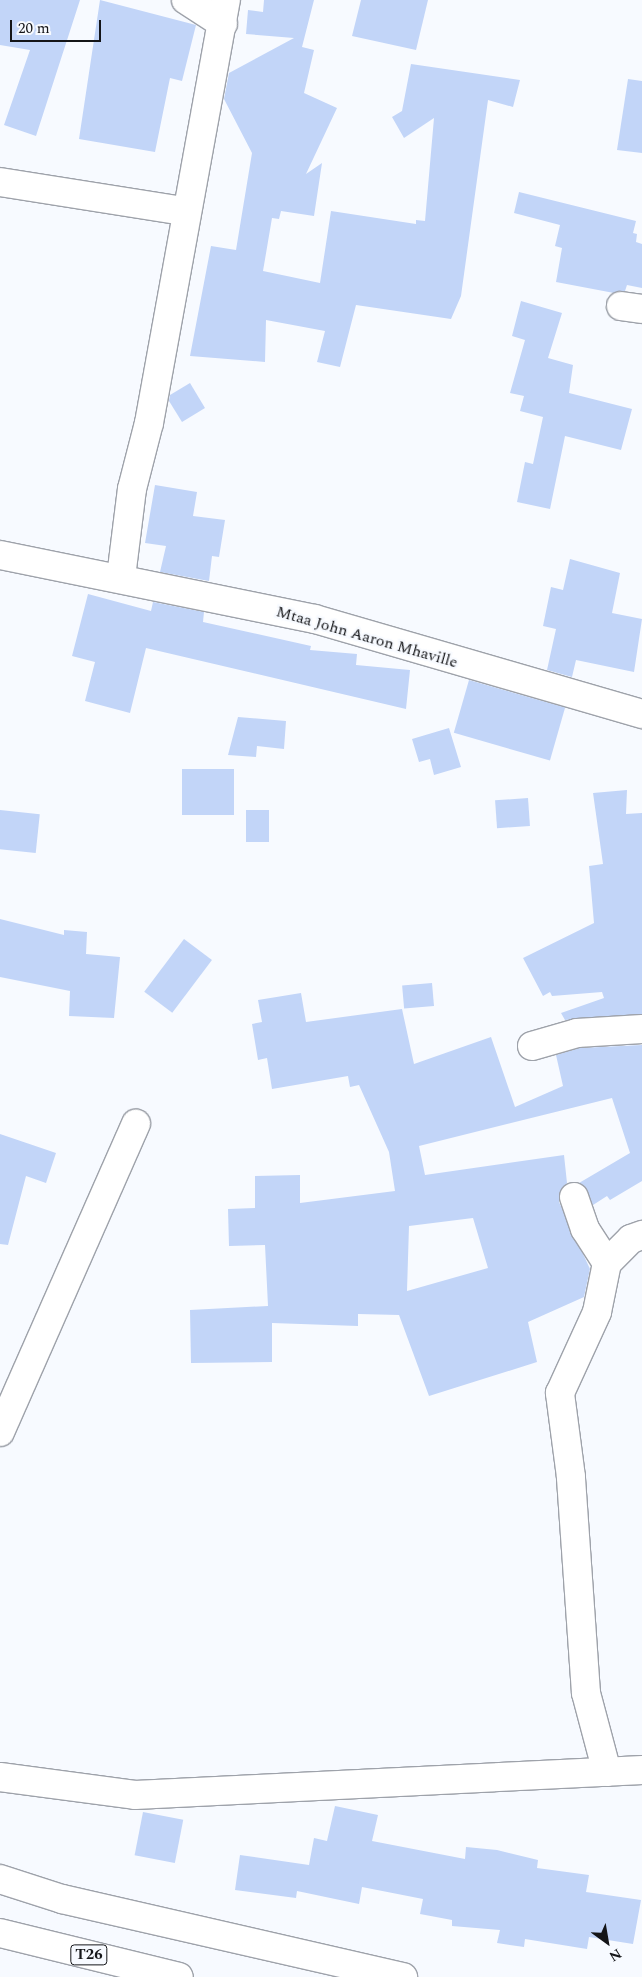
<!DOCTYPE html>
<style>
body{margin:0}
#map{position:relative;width:642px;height:1977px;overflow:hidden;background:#f7faff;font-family:Spectral,serif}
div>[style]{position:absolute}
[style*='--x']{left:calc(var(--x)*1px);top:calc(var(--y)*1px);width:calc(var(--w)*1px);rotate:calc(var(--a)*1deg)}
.building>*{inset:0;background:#c2d5f8;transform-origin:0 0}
.roads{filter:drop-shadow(1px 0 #9ea2aa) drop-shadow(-1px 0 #9ea2aa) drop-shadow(0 1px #9ea2aa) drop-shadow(0 -1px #9ea2aa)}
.minor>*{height:28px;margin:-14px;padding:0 14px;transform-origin:14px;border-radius:14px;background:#fff}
.trunk>*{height:28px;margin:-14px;padding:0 14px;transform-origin:14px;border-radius:14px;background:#fff}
span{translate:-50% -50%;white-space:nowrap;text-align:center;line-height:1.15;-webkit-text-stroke:4.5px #f7faff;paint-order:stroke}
.shield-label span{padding:1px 4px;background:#f7faff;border:1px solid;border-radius:4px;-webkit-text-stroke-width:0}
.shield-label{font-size:15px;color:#141518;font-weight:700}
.street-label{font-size:16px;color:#141518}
.north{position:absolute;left:582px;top:1917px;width:50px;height:50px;-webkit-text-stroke:4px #f7faff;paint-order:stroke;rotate:148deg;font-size:14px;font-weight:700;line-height:20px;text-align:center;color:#141518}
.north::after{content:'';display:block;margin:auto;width:18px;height:22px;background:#141518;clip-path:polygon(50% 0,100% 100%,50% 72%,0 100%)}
.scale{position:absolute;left:10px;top:20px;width:91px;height:22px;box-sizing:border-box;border:2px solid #141518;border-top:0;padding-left:6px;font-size:15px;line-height:18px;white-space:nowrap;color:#141518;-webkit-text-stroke:4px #f7faff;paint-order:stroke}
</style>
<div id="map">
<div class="building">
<i style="clip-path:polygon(0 0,80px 0,36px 136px,4px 125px,30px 50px,0 45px)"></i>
<i style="clip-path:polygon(100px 0,196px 25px,182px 81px,170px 78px,155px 152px,79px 139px)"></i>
<i style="clip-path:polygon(264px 0,314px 0,302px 47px,314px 50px,304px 93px,337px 108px,306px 174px,322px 163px,314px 216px,281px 211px,279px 219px,272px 218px,263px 271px,320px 283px,331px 211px,416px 224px,416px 220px,425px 221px,434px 118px,404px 138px,392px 117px,402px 111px,411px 64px,520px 80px,513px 107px,488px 100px,461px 296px,451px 319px,356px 305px,340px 367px,317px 362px,325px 331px,266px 320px,265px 362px,190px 356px,211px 246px,236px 250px,252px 153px,224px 99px,229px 73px,294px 38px,246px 34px,248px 10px,263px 12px)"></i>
<i style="clip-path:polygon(361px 0,428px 0,416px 50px,352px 36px)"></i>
<i style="clip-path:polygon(628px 79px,642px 81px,642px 153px,617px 150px)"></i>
<i style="clip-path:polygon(519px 192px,636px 221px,633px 233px,637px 234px,636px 242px,642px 244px,642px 288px,627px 285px,625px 291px,614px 293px,556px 282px,562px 248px,555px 246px,560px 225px,514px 213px)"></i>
<i style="clip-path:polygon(521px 301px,562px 313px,548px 358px,573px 365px,569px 393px,632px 409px,621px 450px,565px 436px,550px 509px,517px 502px,525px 462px,533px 464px,543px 417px,520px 411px,524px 396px,510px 393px,525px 340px,512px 336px)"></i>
<i style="clip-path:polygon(190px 383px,205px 408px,182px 422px,169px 401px,170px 395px)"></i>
<i style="clip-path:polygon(155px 485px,197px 492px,193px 516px,225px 520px,219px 557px,212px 556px,209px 581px,160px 572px,166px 546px,145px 543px)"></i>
<i style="clip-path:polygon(570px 559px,620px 573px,612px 613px,642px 619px,634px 672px,576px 660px,572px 677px,547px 670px,556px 629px,543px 626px,551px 587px,563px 590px)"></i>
<i style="clip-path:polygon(88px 594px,151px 611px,153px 602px,204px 612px,203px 622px,311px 646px,310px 650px,357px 654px,356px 665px,410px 670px,406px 709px,146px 648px,130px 713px,85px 701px,95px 662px,72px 656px)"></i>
<i style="left:469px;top:680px;width:100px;height:55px;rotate:16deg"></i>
<i style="clip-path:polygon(238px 717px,286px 721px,284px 749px,257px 746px,256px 757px,228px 755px)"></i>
<i style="clip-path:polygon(449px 728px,461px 767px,434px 775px,430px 759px,419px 762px,412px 739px)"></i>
<i style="left:182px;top:769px;width:52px;height:46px"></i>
<i style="clip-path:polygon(627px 790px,626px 814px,642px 813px,642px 1014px,565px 1020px,561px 1013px,604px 998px,602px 992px,552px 996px,550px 992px,543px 996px,523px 958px,594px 923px,589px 866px,603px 864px,593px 793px)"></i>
<i style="left:528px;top:798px;width:28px;height:33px;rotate:86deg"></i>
<i style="left:0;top:810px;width:40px;height:39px;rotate:6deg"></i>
<i style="left:246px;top:810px;width:23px;height:32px"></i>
<i style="clip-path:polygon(0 919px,64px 935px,64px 930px,87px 932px,86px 954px,120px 957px,114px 1018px,69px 1016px,70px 991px,0 977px)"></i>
<i style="left:184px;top:939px;width:35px;height:66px;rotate:37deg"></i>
<i style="left:432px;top:983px;width:23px;height:30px;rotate:85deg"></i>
<i style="clip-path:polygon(evenodd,301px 993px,306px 1022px,402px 1009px,414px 1064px,491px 1037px,515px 1107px,563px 1086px,556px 1055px,580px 1048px,642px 1045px,642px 1181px,610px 1200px,607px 1196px,593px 1205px,579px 1183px,630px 1153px,612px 1098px,419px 1146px,425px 1175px,564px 1155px,567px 1183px,559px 1194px,559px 1202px,590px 1269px,584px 1297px,528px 1322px,537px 1362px,429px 1396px,399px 1315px,358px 1314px,358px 1326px,272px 1323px,272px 1362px,191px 1363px,190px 1310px,268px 1306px,265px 1245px,229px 1246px,228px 1209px,255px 1208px,255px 1176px,300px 1175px,300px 1203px,395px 1191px,389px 1152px,359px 1085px,350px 1087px,348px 1076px,272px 1089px,267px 1058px,258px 1060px,252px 1024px,262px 1022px,258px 1000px,301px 993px,473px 1218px,488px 1268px,407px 1291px,409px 1226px,473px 1218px)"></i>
<i style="clip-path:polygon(0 1134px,56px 1153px,46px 1183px,26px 1176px,8px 1245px,0 1244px)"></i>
<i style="clip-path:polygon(335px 1806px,378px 1815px,372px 1841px,465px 1859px,466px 1847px,497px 1850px,538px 1860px,537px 1868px,589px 1875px,586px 1892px,641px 1900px,633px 1944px,589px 1937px,587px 1949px,525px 1939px,524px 1947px,497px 1943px,500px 1930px,452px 1926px,452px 1920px,420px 1914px,423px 1899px,362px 1887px,359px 1904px,297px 1891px,296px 1898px,235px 1890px,240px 1855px,309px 1865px,314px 1838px,327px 1841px)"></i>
<i style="left:143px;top:1812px;width:41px;height:44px;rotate:11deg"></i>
</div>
<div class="roads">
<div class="minor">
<i style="--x:186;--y:0;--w:44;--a:33"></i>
<i style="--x:0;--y:182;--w:186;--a:9"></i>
<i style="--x:621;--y:306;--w:21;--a:8"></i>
<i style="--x:0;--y:555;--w:321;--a:11.5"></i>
<i style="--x:315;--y:619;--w:341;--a:16.2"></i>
<i style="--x:121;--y:577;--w:89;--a:-82.9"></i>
<i style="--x:132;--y:489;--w:68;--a:-75.6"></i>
<i style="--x:149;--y:423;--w:430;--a:-79.7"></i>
<i style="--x:532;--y:1046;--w:47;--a:-16.1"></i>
<i style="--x:577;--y:1033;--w:65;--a:-3.5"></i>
<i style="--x:574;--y:1197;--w:34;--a:71"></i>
<i style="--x:585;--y:1229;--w:40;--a:57.1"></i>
<i style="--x:0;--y:1432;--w:337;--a:-66.2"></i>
<i style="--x:607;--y:1772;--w:82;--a:-104.9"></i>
<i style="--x:586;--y:1693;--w:217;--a:-94"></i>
<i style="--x:571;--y:1477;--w:85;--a:-97.5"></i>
<i style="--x:560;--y:1393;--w:89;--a:-65.4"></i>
<i style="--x:597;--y:1312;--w:50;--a:-78.5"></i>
<i style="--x:607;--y:1263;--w:34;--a:-45"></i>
<i style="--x:631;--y:1239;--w:12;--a:-20"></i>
<i style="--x:0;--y:1777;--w:136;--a:7.6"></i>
<i style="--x:135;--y:1795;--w:508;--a:-2.82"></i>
<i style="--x:0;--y:1879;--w:65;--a:17.9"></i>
<i style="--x:62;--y:1899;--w:350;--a:12.9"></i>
</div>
<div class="trunk">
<i style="--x:0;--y:1933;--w:184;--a:13.8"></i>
</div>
</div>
<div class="shield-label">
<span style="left:89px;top:1955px">T26</span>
</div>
<div class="street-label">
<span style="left:367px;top:637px;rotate:16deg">Mtaa John Aaron Mhaville</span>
</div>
<div class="north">N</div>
<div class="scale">20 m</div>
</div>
